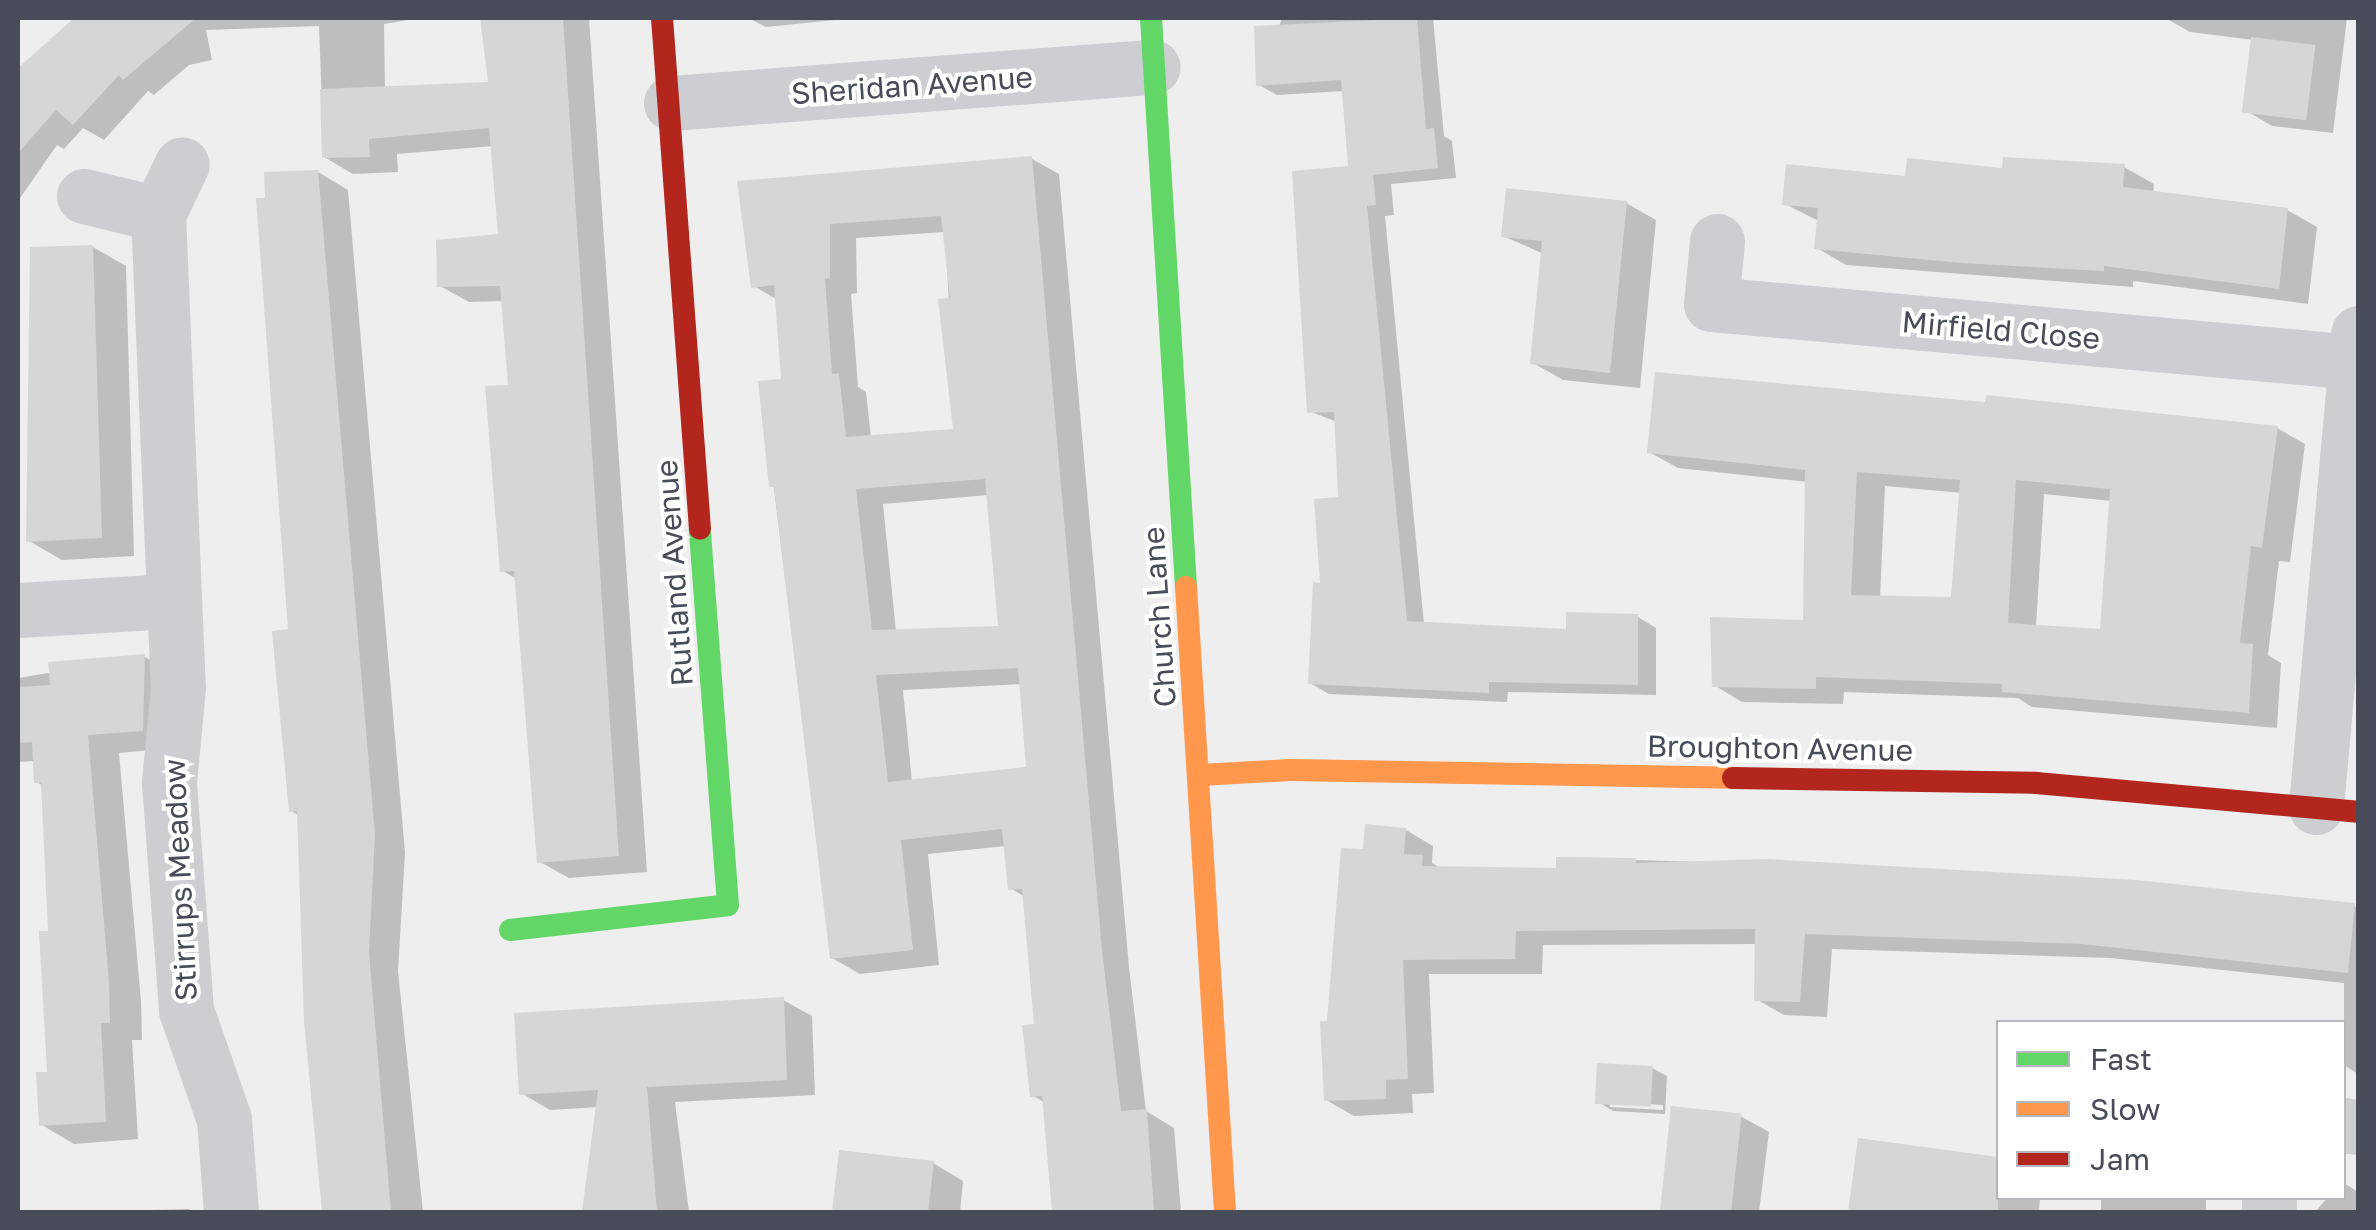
<!DOCTYPE html>
<style>
body{margin:0}
#map{position:relative;width:2376px;height:1230px;overflow:hidden;background:#eee;font-family:"Golos Text",sans-serif}
div>[style]{position:absolute}
[style*='--x']{left:calc(var(--x)*1px);top:calc(var(--y)*1px);width:calc(var(--w)*1px);rotate:calc(var(--a)*1deg)}
.shadow>*{inset:0;background:#0003;transform-origin:0 0}
.building>*{inset:0;background:#d5d6d8;transform-origin:0 0}
.street>*{height:55px;margin:-27.5px;padding:0 27.5px;transform-origin:27.5px;border-radius:27.5px;background:#ccced1}
.fast>*{height:22px;margin:-11px;padding:0 11px;transform-origin:11px;border-radius:11px;background:#63d668}
.slow>*{height:22px;margin:-11px;padding:0 11px;transform-origin:11px;border-radius:11px;background:#ff974d}
.jam>*{height:22px;margin:-11px;padding:0 11px;transform-origin:11px;border-radius:11px;background:#b3261e}
span{translate:-50% -50%;white-space:nowrap;text-align:center;line-height:1.15;-webkit-text-stroke:8px #fff;paint-order:stroke}
.street-label{font-size:30px;color:#474c58}
.frame{position:absolute;inset:0;border:20px solid #474c58;pointer-events:none}
.legend{position:absolute;left:1996px;top:1020px;width:350px;height:180px;box-sizing:border-box;background:#fff;border:2px solid #b5b7bc;margin:0;padding:12px 18px;list-style:none;font-size:30px;color:#474c58}
.legend li{display:flex;align-items:center;gap:20px;height:50px}
.legend b{width:50px;border:2px solid #b5b7bc}
</style>
<div id="map">
<div class="shadow">
<i style="clip-path:polygon(77px 18px,420px 18px,384px 24px,385px 89px,491px 85px,484px 18px,589px 18px,647px 872px,569px 878px,540px 862px,517px 579px,503px 571px,511px 388px,504px 301px,469px 302px,440px 286px,500px 236px,493px 146px,397px 154px,398px 172px,353px 174px,324px 157px,319px 26px,206px 30px,212px 60px,189px 65px,154px 95px,148px 91px,104px 140px,83px 128px,64px 149px,57px 145px,18px 201px,18px 72px)"></i>
<i style="clip-path:polygon(748px 18px,855px 18px,766px 27px)"></i>
<i style="clip-path:polygon(1282px 18px,1433px 18px,1444px 136px,1452px 141px,1456px 178px,1391px 184px,1394px 215px,1385px 216px,1424px 624px,1568px 632px,1638px 617px,1656px 628px,1656px 695px,1508px 692px,1507px 702px,1329px 694px,1310px 683px,1341px 500px,1337px 422px,1309px 411px,1351px 168px,1344px 91px,1277px 95px,1259px 85px)"></i>
<i style="clip-path:polygon(2165px 18px,2347px 18px,2333px 133px,2272px 126px,2245px 110px,2254px 40px,2190px 32px)"></i>
<i style="clip-path:polygon(evenodd,1032px 159px,1059px 174px,1129px 967px,1146px 1111px,1174px 1128px,1181px 1212px,1057px 1212px,1046px 1103px,1033px 1096px,1036px 1026px,1025px 897px,1010px 888px,1006px 846px,928px 854px,939px 965px,860px 974px,832px 958px,761px 384px,784px 381px,776px 299px,754px 286px,740px 183px,1032px 159px,945px 232px,956px 431px,871px 438px,866px 392px,858px 387px,851px 294px,857px 293px,856px 238px,945px 232px,1032px 159px,989px 495px,1001px 628px,896px 631px,883px 504px,989px 495px,1032px 159px,1022px 684px,1028px 769px,912px 782px,903px 690px,1022px 684px)"></i>
<i style="clip-path:polygon(2124px 167px,2154px 184px,2153px 193px,2287px 210px,2317px 227px,2308px 304px,2133px 281px,2133px 287px,1846px 265px,1817px 248px,1819px 221px,1785px 204px,1907px 179px)"></i>
<i style="clip-path:polygon(318px 172px,348px 190px,405px 853px,398px 971px,423px 1212px,323px 1212px,306px 1020px,300px 816px,291px 811px,291px 632px,268px 200px)"></i>
<i style="clip-path:polygon(1626px 203px,1656px 220px,1640px 388px,1563px 380px,1533px 363px,1544px 254px,1503px 236px)"></i>
<i style="clip-path:polygon(93px 247px,126px 266px,134px 556px,62px 560px,29px 541px)"></i>
<i style="clip-path:polygon(evenodd,1987px 405px,2277px 428px,2305px 444px,2290px 562px,2279px 561px,2268px 655px,2281px 663px,2277px 728px,2032px 707px,2018px 698px,1844px 692px,1843px 704px,1742px 702px,1714px 685px,1805px 622px,1808px 482px,1678px 468px,1649px 452px,1987px 405px,1885px 486px,1962px 493px,1954px 600px,1880px 598px,1885px 486px,1987px 405px,2044px 494px,2111px 501px,2102px 632px,2036px 627px,2044px 494px)"></i>
<i style="clip-path:polygon(145px 657px,177px 676px,174px 748px,119px 753px,141px 1001px,142px 1040px,132px 1040px,138px 1139px,74px 1144px,42px 1125px,49px 1074px,51px 933px,44px 786px,36px 782px,35px 761px,18px 762px,18px 678px)"></i>
<i style="clip-path:polygon(1406px 830px,1433px 846px,1432px 863px,1443px 869px,1558px 871px,1635px 860px,1937px 869px,2358px 907px,2358px 1074px,2344px 1065px,2344px 983px,2111px 958px,1832px 949px,1827px 1017px,1784px 1015px,1756px 999px,1757px 944px,1543px 945px,1542px 974px,1429px 974px,1434px 1093px,1412px 1094px,1413px 1113px,1354px 1116px,1326px 1100px,1329px 1023px,1365px 852px)"></i>
<i style="clip-path:polygon(783px 1000px,812px 1016px,815px 1095px,675px 1102px,689px 1212px,585px 1212px,599px 1107px,550px 1110px,521px 1093px)"></i>
<i style="clip-path:polygon(evenodd,1652px 1068px,1667px 1076px,1665px 1114px,1613px 1111px,1598px 1102px,1652px 1068px,1610px 1102px,1663px 1105px,1663px 1110px,1610px 1107px,1610px 1102px)"></i>
<i style="clip-path:polygon(1674px 1109px,1742px 1117px,1769px 1132px,1759px 1212px,1663px 1212px)"></i>
<i style="clip-path:polygon(1860px 1140px,1998px 1159px,1998px 1198px,2040px 1198px,2039px 1212px,1851px 1212px)"></i>
<i style="clip-path:polygon(841px 1153px,933px 1163px,963px 1181px,960px 1212px,837px 1212px)"></i>
<i style="clip-path:polygon(2344px 1183px,2358px 1192px,2358px 1212px,2315px 1212px,2327px 1198px,2344px 1198px)"></i>
<i style="left:2101px;top:1198px;width:105px;height:14px"></i>
<i style="clip-path:polygon(189px 1209px,194px 1212px,71px 1212px)"></i>
</div>
<div class="building">
<i style="clip-path:polygon(74px 18px,196px 18px,123px 80px,119px 75px,73px 125px,56px 110px,18px 153px,18px 68px)"></i>
<i style="clip-path:polygon(480px 18px,563px 18px,619px 856px,537px 863px,514px 571px,500px 572px,485px 386px,508px 385px,500px 286px,437px 287px,436px 240px,498px 234px,489px 128px,369px 139px,370px 157px,322px 158px,320px 89px,488px 82px)"></i>
<i style="clip-path:polygon(1417px 18px,1426px 129px,1434px 128px,1438px 168px,1373px 175px,1376px 205px,1367px 206px,1407px 621px,1566px 629px,1566px 612px,1638px 614px,1638px 685px,1489px 682px,1489px 693px,1308px 684px,1313px 582px,1320px 583px,1314px 499px,1338px 497px,1334px 412px,1307px 413px,1292px 171px,1348px 166px,1341px 80px,1256px 86px,1254px 26px)"></i>
<i style="left:2251px;top:37px;width:65px;height:76px;rotate:7deg"></i>
<i style="clip-path:polygon(evenodd,1032px 156px,1102px 950px,1121px 1111px,1147px 1109px,1154px 1212px,1052px 1212px,1042px 1096px,1030px 1097px,1022px 1025px,1034px 1024px,1022px 889px,1008px 890px,1002px 829px,901px 840px,913px 950px,830px 959px,774px 487px,769px 487px,758px 381px,781px 379px,774px 285px,751px 288px,737px 181px,1032px 156px,941px 216px,950px 298px,938px 299px,953px 429px,846px 437px,839px 373px,832px 374px,825px 279px,830px 278px,830px 224px,941px 216px,1032px 156px,985px 479px,998px 626px,872px 630px,856px 489px,985px 479px,1032px 156px,1018px 668px,1026px 767px,888px 782px,876px 675px,1018px 668px)"></i>
<i style="clip-path:polygon(2003px 157px,2125px 164px,2123px 187px,2288px 208px,2279px 289px,2104px 266px,2104px 271px,1961px 263px,1814px 249px,1818px 208px,1782px 205px,1786px 164px,1905px 176px,1907px 158px,2002px 168px)"></i>
<i style="clip-path:polygon(318px 170px,375px 835px,369px 952px,391px 1212px,322px 1212px,304px 1021px,297px 811px,289px 812px,272px 631px,288px 629px,256px 198px,265px 198px,264px 172px)"></i>
<i style="clip-path:polygon(1506px 188px,1627px 201px,1610px 373px,1530px 364px,1542px 241px,1501px 237px)"></i>
<i style="clip-path:polygon(93px 245px,102px 538px,26px 542px,30px 247px)"></i>
<i style="clip-path:polygon(evenodd,1655px 372px,1985px 402px,1986px 395px,2278px 426px,2262px 548px,2251px 546px,2240px 643px,2253px 644px,2249px 713px,2002px 692px,2002px 684px,1816px 677px,1816px 689px,1712px 687px,1710px 617px,1803px 620px,1805px 470px,1647px 453px,1655px 372px,1857px 472px,1960px 480px,1951px 597px,1851px 595px,1857px 472px,1655px 372px,2016px 480px,2110px 489px,2100px 629px,2008px 623px,2016px 480px)"></i>
<i style="clip-path:polygon(145px 654px,143px 731px,88px 735px,109px 981px,110px 1023px,101px 1023px,106px 1122px,39px 1126px,36px 1072px,47px 1072px,39px 931px,48px 931px,41px 783px,34px 783px,32px 742px,18px 743px,18px 687px,50px 685px,48px 662px)"></i>
<i style="clip-path:polygon(1365px 824px,1406px 828px,1404px 854px,1423px 855px,1422px 866px,1556px 868px,1556px 857px,1636px 858px,1636px 863px,1767px 859px,2136px 880px,2355px 903px,2348px 973px,2082px 944px,1805px 934px,1800px 1002px,1754px 1001px,1755px 929px,1516px 931px,1515px 959px,1403px 960px,1408px 1079px,1386px 1080px,1386px 1099px,1324px 1101px,1320px 1021px,1327px 1021px,1341px 848px,1363px 849px)"></i>
<i style="clip-path:polygon(784px 997px,787px 1080px,647px 1087px,657px 1212px,582px 1212px,598px 1090px,519px 1095px,514px 1013px)"></i>
<i style="left:1597px;top:1063px;width:56px;height:41px;rotate:3deg"></i>
<i style="left:1671px;top:1106px;width:71px;height:107px;rotate:6deg"></i>
<i style="clip-path:polygon(1858px 1138px,1998px 1157px,1998px 1212px,1848px 1212px)"></i>
<i style="clip-path:polygon(839px 1150px,934px 1161px,928px 1212px,832px 1212px)"></i>
</div>
<div class="street">
<i style="--x:671;--y:103;--w:483;--a:-4.3"></i>
<i style="--x:84;--y:196;--w:76;--a:13.7"></i>
<i style="--x:158;--y:214;--w:473;--a:87.6"></i>
<i style="--x:178;--y:687;--w:96;--a:95.4"></i>
<i style="--x:169;--y:783;--w:228;--a:85.7"></i>
<i style="--x:186;--y:1010;--w:115;--a:70.8"></i>
<i style="--x:224;--y:1119;--w:93;--a:85.7"></i>
<i style="--x:158;--y:214;--w:55;--a:-64.4"></i>
<i style="--x:1717;--y:241;--w:63;--a:95.4"></i>
<i style="--x:1711;--y:304;--w:648;--a:5.14"></i>
<i style="--x:18;--y:610;--w:153;--a:-3.4"></i>
<i style="--x:2316;--y:807;--w:476;--a:-84.9"></i>
<i style="--x:2344;--y:1125;--w:14;--a:8"></i>
<i style="--x:2269;--y:1205;--w:7;--a:-90"></i>
</div>
<div class="fast">
<i style="--x:1151;--y:18;--w:570;--a:86.48"></i>
<i style="--x:510;--y:930;--w:219;--a:-6.5"></i>
<i style="--x:728;--y:905;--w:377;--a:-94.3"></i>
</div>
<div class="slow">
<i style="--x:1186;--y:587;--w:626;--a:86.43"></i>
<i style="--x:1199;--y:775;--w:91;--a:-3.1"></i>
<i style="--x:1290;--y:770;--w:443;--a:1"></i>
</div>
<div class="jam">
<i style="--x:662;--y:18;--w:512;--a:85.75"></i>
<i style="--x:1733;--y:778;--w:303;--a:0.9"></i>
<i style="--x:2036;--y:783;--w:323;--a:5.1"></i>
</div>
<div class="street-label">
<span style="left:912px;top:85px;rotate:-4deg">Sheridan Avenue</span>
<span style="left:2001px;top:330px;rotate:5deg">Mirfield Close</span>
<span style="left:674px;top:573px;rotate:-94deg">Rutland Avenue</span>
<span style="left:1159px;top:617px;rotate:-94deg">Church Lane</span>
<span style="left:1780px;top:748px;rotate:1deg">Broughton Avenue</span>
<span style="left:180px;top:880px;rotate:-93deg">Stirrups Meadow</span>
</div>
<div class="frame"></div>
<ul class="legend">
<li><b style="height:12px;background:#63d668"></b>Fast</li>
<li><b style="height:12px;background:#ff974d"></b>Slow</li>
<li><b style="height:12px;background:#b3261e"></b>Jam</li>
</ul>
</div>
